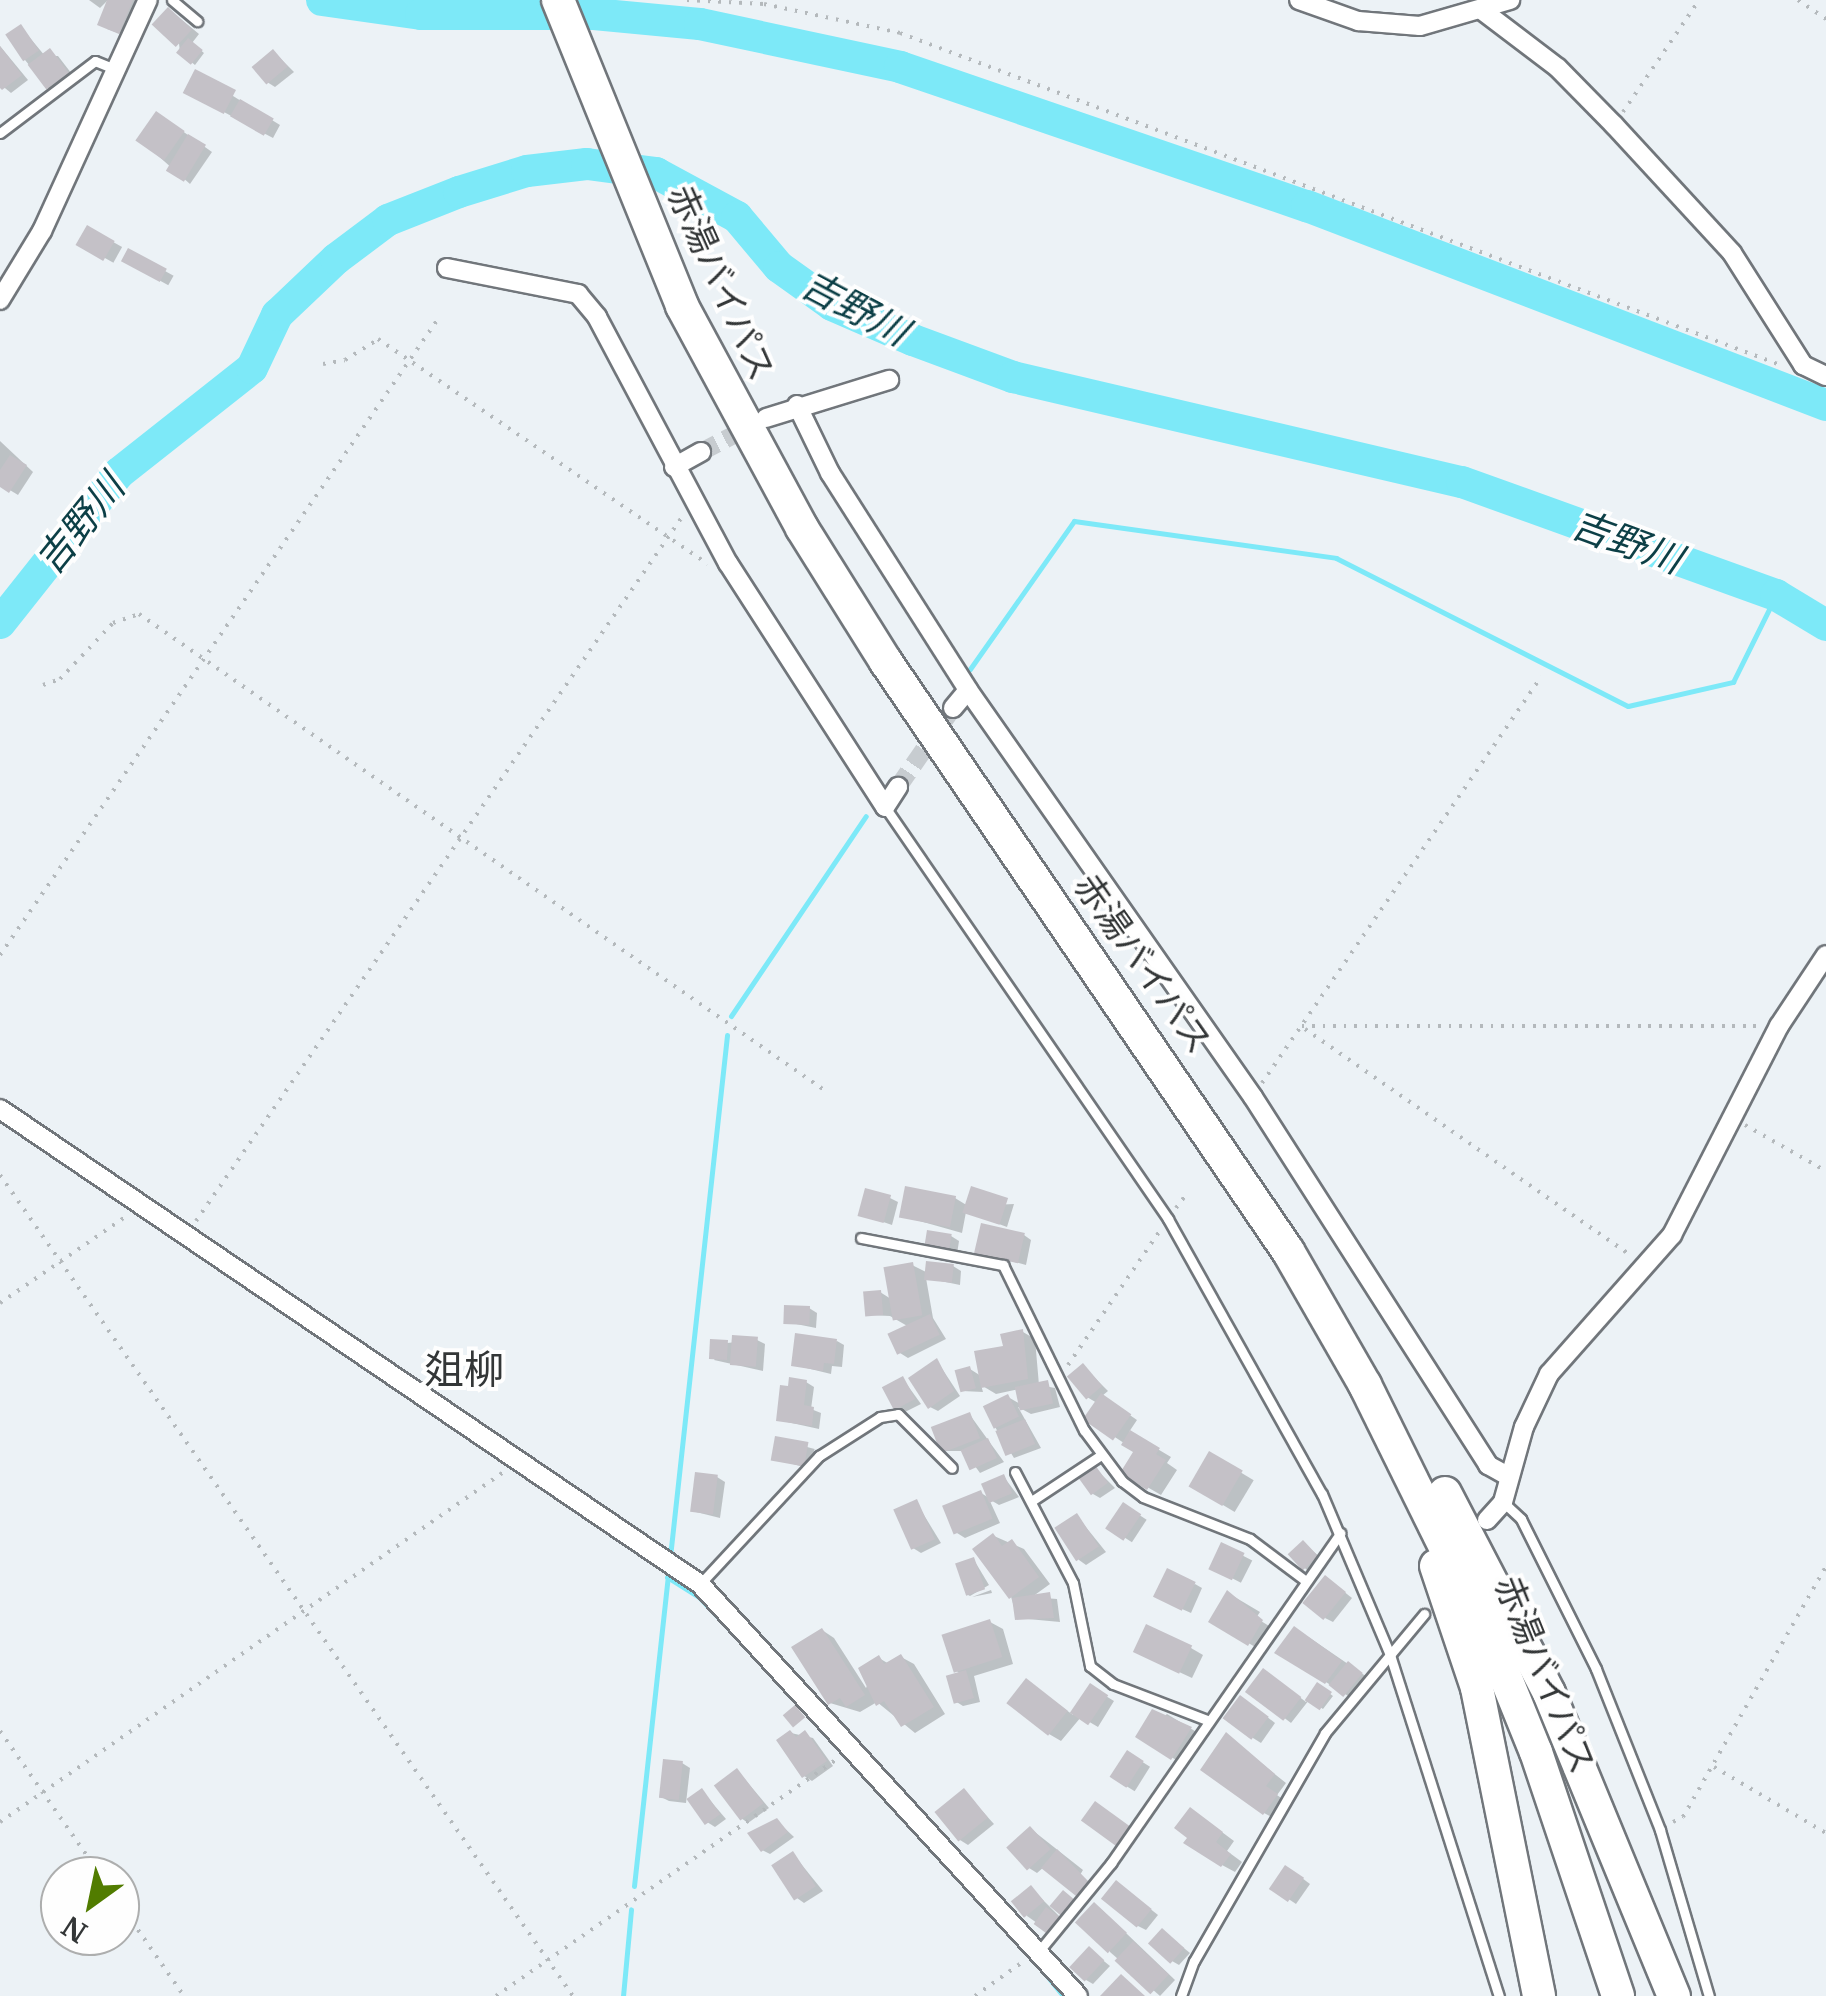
<!DOCTYPE html>
<meta charset="utf-8">
<style>
body{margin:0}
#map{position:relative;width:1826px;height:1996px;overflow:hidden;background:#ecf2f6;font-family:Merriweather,"Noto Sans JP",serif}
div>[style]{position:absolute}
[style*='--x']{left:calc(var(--x)*1px);top:calc(var(--y)*1px);width:calc(var(--w)*1px);rotate:calc(var(--a)*1deg)}
.shadow>*{inset:0;background:#0003;transform-origin:0 0}
.stream>*{height:5px;margin:-2.5px;padding:0 2.5px;transform-origin:2.5px;border-radius:2.5px;background:#7de9f8}
.river>*{height:32px;margin:-16px;padding:0 16px;transform-origin:16px;border-radius:16px;background:#7de9f8}
.building>*{inset:0;background:#c4c1c7;transform-origin:0 0}
.street-tunnel>*{height:18px;margin-top:-9px;transform-origin:0;background:repeating-linear-gradient(90deg,#c7ccd0 0 18px,transparent 0 27px)}
.path>*{height:4px;margin-top:-2px;transform-origin:0;background:repeating-linear-gradient(90deg,#b4b9bc 0 2.5px,transparent 0 10.5px)}
.roads{filter:drop-shadow(2px 0 #71767b) drop-shadow(-2px 0 #71767b) drop-shadow(0 2px #71767b) drop-shadow(0 -2px #71767b)}
.lane>*{height:9px;margin:-4.5px;padding:0 4.5px;transform-origin:4.5px;border-radius:4.5px;background:#fff}
.street>*{height:18px;margin:-9px;padding:0 9px;transform-origin:9px;border-radius:9px;background:#fff}
.highway>*{height:32px;margin:-16px;padding:0 16px;transform-origin:16px;border-radius:16px;background:#fff}
span{translate:-50% -50%;white-space:nowrap;text-align:center;line-height:1.15;-webkit-text-stroke:8px #fefefe;paint-order:stroke}
.street-label{font-size:35px;color:#333637}
.water-label{font-size:38px;color:#0c3f46;font-style:italic}
.quarter-label{font-size:40px;color:#333637}
.north{position:absolute;left:40px;top:1856px;width:100px;height:100px;box-sizing:border-box;background:#fefefe;border:2px solid #adaeae;border-radius:50%;rotate:213deg;font-size:28px;font-weight:700;line-height:40px;text-align:center;color:#333637}
.north::after{content:'';display:block;margin:auto;width:35px;height:45px;background:#517c00;clip-path:polygon(50% 0,100% 100%,50% 72%,0 100%)}
</style>
<div id="map">
<div class="shadow">
<i style="clip-path:polygon(89px 0,108px 0,100px 8px)"></i>
<i style="clip-path:polygon(110px 0,142px 0,127px 36px,107px 29px)"></i>
<i style="clip-path:polygon(176px 15px,199px 34px,192px 43px,204px 53px,195px 65px,180px 53px)"></i>
<i style="clip-path:polygon(21px 27px,45px 56px,58px 56px,75px 78px,56px 92px,48px 88px,25px 60px)"></i>
<i style="clip-path:polygon(0 46px,28px 80px,11px 93px,0 84px)"></i>
<i style="clip-path:polygon(274px 52px,294px 72px,275px 87px,267px 82px)"></i>
<i style="clip-path:polygon(196px 73px,280px 125px,273px 138px,186px 92px)"></i>
<i style="clip-path:polygon(164px 118px,212px 152px,190px 184px,139px 139px)"></i>
<i style="left:88px;top:228px;width:39px;height:18px;rotate:29deg"></i>
<i style="left:129px;top:251px;width:51px;height:11px;rotate:29deg"></i>
<i style="clip-path:polygon(0 441px,33px 472px,18px 495px,0 484px)"></i>
<i style="clip-path:polygon(890px 1198px,898px 1202px,892px 1225px,860px 1214px)"></i>
<i style="clip-path:polygon(955px 1198px,968px 1206px,1014px 1204px,1007px 1227px,966px 1212px,962px 1233px,902px 1216px)"></i>
<i style="clip-path:polygon(1024px 1235px,1031px 1240px,1026px 1265px,977px 1252px)"></i>
<i style="clip-path:polygon(951px 1236px,959px 1241px,957px 1254px,927px 1246px)"></i>
<i style="clip-path:polygon(912px 1265px,928px 1273px,953px 1266px,961px 1271px,960px 1285px,926px 1278px,933px 1318px,946px 1339px,908px 1358px,900px 1353px,909px 1327px,890px 1316px,868px 1315px,880px 1292px,891px 1299px)"></i>
<i style="clip-path:polygon(809px 1308px,817px 1313px,816px 1328px,786px 1322px)"></i>
<i style="clip-path:polygon(1023px 1332px,1035px 1339px,1039px 1385px,1055px 1388px,1060px 1407px,1031px 1414px,1018px 1407px,1041px 1448px,1014px 1458px,995px 1427px,1008px 1397px,1022px 1405px,1019px 1389px,996px 1394px,981px 1385px,983px 1392px,962px 1391px,970px 1369px,981px 1376px)"></i>
<i style="clip-path:polygon(757px 1340px,765px 1344px,763px 1371px,714px 1360px,727px 1343px)"></i>
<i style="clip-path:polygon(837px 1341px,844px 1345px,842px 1367px,832px 1366px,831px 1374px,794px 1365px)"></i>
<i style="clip-path:polygon(937px 1361px,960px 1396px,938px 1411px,930px 1407px)"></i>
<i style="clip-path:polygon(1083px 1366px,1108px 1391px,1102px 1396px,1137px 1420px,1129px 1432px,1171px 1457px,1167px 1463px,1177px 1470px,1161px 1495px,1123px 1473px,1136px 1451px,1086px 1418px,1097px 1403px,1087px 1397px)"></i>
<i style="clip-path:polygon(903px 1379px,921px 1404px,903px 1413px,895px 1408px)"></i>
<i style="clip-path:polygon(806px 1382px,814px 1387px,811px 1409px,821px 1413px,819px 1429px,778px 1420px)"></i>
<i style="clip-path:polygon(970px 1415px,1004px 1462px,980px 1473px,964px 1451px,943px 1451px)"></i>
<i style="left:777px;top:1439px;width:39px;height:20px;rotate:15deg"></i>
<i style="left:1210px;top:1454px;width:51px;height:37px;rotate:31deg"></i>
<i style="clip-path:polygon(1095px 1468px,1115px 1488px,1100px 1498px,1093px 1494px)"></i>
<i style="clip-path:polygon(717px 1477px,725px 1482px,720px 1518px,692px 1511px)"></i>
<i style="clip-path:polygon(1004px 1477px,1019px 1497px,999px 1505px,989px 1499px,1000px 1523px,965px 1538px,957px 1533px,981px 1493px,991px 1499px)"></i>
<i style="clip-path:polygon(916px 1502px,941px 1543px,921px 1553px,913px 1548px)"></i>
<i style="left:1124px;top:1505px;width:27px;height:27px;rotate:33deg"></i>
<i style="clip-path:polygon(1077px 1516px,1106px 1552px,1086px 1565px,1079px 1560px)"></i>
<i style="clip-path:polygon(994px 1536px,1024px 1549px,1050px 1584px,1032px 1597px,1057px 1599px,1060px 1622px,1017px 1618px)"></i>
<i style="left:1304px;top:1543px;width:27px;height:18px;rotate:42deg"></i>
<i style="left:1222px;top:1545px;width:34px;height:25px;rotate:27deg"></i>
<i style="clip-path:polygon(974px 1560px,989px 1585px,970px 1596px,968px 1595px)"></i>
<i style="clip-path:polygon(1333px 1583px,1352px 1598px,1333px 1622px,1325px 1618px)"></i>
<i style="clip-path:polygon(1195px 1584px,1202px 1588px,1191px 1613px,1164px 1601px)"></i>
<i style="clip-path:polygon(991px 1590px,992px 1593px,972px 1597px)"></i>
<i style="clip-path:polygon(1228px 1593px,1260px 1612px,1256px 1618px,1274px 1629px,1262px 1651px,1211px 1621px)"></i>
<i style="clip-path:polygon(990px 1622px,1003px 1629px,1013px 1664px,974px 1676px,980px 1702px,963px 1706px,955px 1701px,961px 1674px,955px 1670px)"></i>
<i style="clip-path:polygon(822px 1630px,834px 1638px,866px 1688px,879px 1658px,889px 1664px,901px 1657px,914px 1664px,945px 1714px,915px 1733px,877px 1702px,860px 1712px,830px 1703px)"></i>
<i style="clip-path:polygon(1307px 1636px,1370px 1679px,1353px 1699px,1278px 1652px)"></i>
<i style="clip-path:polygon(1191px 1648px,1203px 1655px,1192px 1678px,1149px 1658px)"></i>
<i style="clip-path:polygon(1272px 1676px,1306px 1702px,1318px 1685px,1333px 1696px,1323px 1709px,1309px 1700px,1291px 1723px,1249px 1691px)"></i>
<i style="clip-path:polygon(1027px 1681px,1073px 1715px,1091px 1687px,1114px 1701px,1098px 1727px,1081px 1717px,1061px 1741px,1049px 1734px)"></i>
<i style="clip-path:polygon(1248px 1702px,1275px 1723px,1261px 1743px,1253px 1738px)"></i>
<i style="clip-path:polygon(1167px 1714px,1203px 1736px,1184px 1765px,1138px 1736px)"></i>
<i style="clip-path:polygon(791px 1733px,813px 1738px,833px 1766px,812px 1781px,804px 1776px)"></i>
<i style="clip-path:polygon(1227px 1736px,1286px 1783px,1277px 1795px,1288px 1803px,1277px 1820px,1264px 1813px)"></i>
<i style="left:1128px;top:1753px;width:26px;height:29px;rotate:32deg"></i>
<i style="clip-path:polygon(682px 1763px,690px 1768px,686px 1803px,669px 1801px,661px 1797px)"></i>
<i style="clip-path:polygon(738px 1771px,769px 1808px,748px 1823px,741px 1818px)"></i>
<i style="clip-path:polygon(702px 1791px,726px 1819px,715px 1827px,707px 1822px)"></i>
<i style="clip-path:polygon(964px 1791px,994px 1824px,968px 1845px,960px 1840px)"></i>
<i style="clip-path:polygon(1203px 1818px,1234px 1841px,1227px 1851px,1242px 1862px,1235px 1872px,1222px 1865px)"></i>
<i style="clip-path:polygon(777px 1821px,794px 1837px,770px 1854px,762px 1850px)"></i>
<i style="clip-path:polygon(1031px 1829px,1083px 1870px,1080px 1875px,1094px 1887px,1085px 1898px,1044px 1867px,1037px 1873px,1029px 1868px)"></i>
<i style="clip-path:polygon(793px 1854px,823px 1891px,804px 1903px,797px 1898px)"></i>
<i style="clip-path:polygon(1294px 1872px,1310px 1884px,1296px 1904px,1272px 1888px)"></i>
<i style="clip-path:polygon(1031px 1888px,1067px 1924px,1057px 1937px,1027px 1916px)"></i>
<i style="clip-path:polygon(1124px 1888px,1158px 1915px,1146px 1930px,1138px 1926px)"></i>
<i style="clip-path:polygon(1102px 1910px,1175px 1980px,1160px 1996px,1110px 1952px)"></i>
<i style="clip-path:polygon(1163px 1931px,1190px 1953px,1179px 1965px,1172px 1961px)"></i>
<i style="clip-path:polygon(1089px 1949px,1110px 1966px,1093px 1984px,1086px 1980px)"></i>
</div>
<div class="stream">
<i style="--x:482;--y:0;--w:14;--a:69"></i>
<i style="--x:970;--y:669;--w:181;--a:-54.9"></i>
<i style="--x:1074;--y:521;--w:265;--a:8"></i>
<i style="--x:1336;--y:558;--w:327;--a:26.9"></i>
<i style="--x:1628;--y:706;--w:108;--a:-12.9"></i>
<i style="--x:1733;--y:682;--w:97;--a:-63.7"></i>
<i style="--x:731;--y:1016;--w:241;--a:-56"></i>
<i style="--x:667;--y:1577;--w:36;--a:32"></i>
<i style="--x:698;--y:1596;--w:51;--a:46.6"></i>
<i style="--x:634;--y:1886;--w:856;--a:-83.76"></i>
<i style="--x:1039;--y:1966;--w:38;--a:51"></i>
<i style="--x:623;--y:1996;--w:87;--a:-84.7"></i>
</div>
<div class="river">
<i style="--x:322;--y:0;--w:100;--a:8"></i>
<i style="--x:421;--y:14;--w:173;--a:0"></i>
<i style="--x:594;--y:14;--w:106;--a:5.4"></i>
<i style="--x:700;--y:24;--w:205;--a:12.1"></i>
<i style="--x:900;--y:67;--w:430;--a:18.9"></i>
<i style="--x:1307;--y:206;--w:556;--a:20.98"></i>
<i style="--x:0;--y:623;--w:191;--a:-51.6"></i>
<i style="--x:119;--y:473;--w:169;--a:-38.3"></i>
<i style="--x:252;--y:368;--w:59;--a:-64.7"></i>
<i style="--x:277;--y:315;--w:81;--a:-43.5"></i>
<i style="--x:336;--y:259;--w:65;--a:-36.9"></i>
<i style="--x:388;--y:220;--w:76;--a:-21.5"></i>
<i style="--x:459;--y:192;--w:71;--a:-17.2"></i>
<i style="--x:527;--y:171;--w:60;--a:-6.7"></i>
<i style="--x:587;--y:164;--w:70;--a:7.4"></i>
<i style="--x:656;--y:173;--w:92;--a:28.5"></i>
<i style="--x:737;--y:217;--w:65;--a:50"></i>
<i style="--x:779;--y:267;--w:65;--a:35.6"></i>
<i style="--x:832;--y:305;--w:88;--a:23.4"></i>
<i style="--x:913;--y:340;--w:107;--a:20.3"></i>
<i style="--x:1013;--y:377;--w:461;--a:13.2"></i>
<i style="--x:1462;--y:482;--w:334;--a:19.8"></i>
<i style="--x:1776;--y:595;--w:58;--a:31"></i>
</div>
<div class="building">
<i style="clip-path:polygon(107px 0,133px 0,119px 34px,97px 25px)"></i>
<i style="left:168px;top:7px;width:33px;height:24px;rotate:43deg"></i>
<i style="left:21px;top:24px;width:32px;height:19px;rotate:56deg"></i>
<i style="left:188px;top:38px;width:19px;height:19px;rotate:39deg"></i>
<i style="clip-path:polygon(0 46px,22px 75px,2px 90px,0 88px)"></i>
<i style="left:50px;top:48px;width:31px;height:28px;rotate:53deg"></i>
<i style="left:273px;top:49px;width:23px;height:28px;rotate:50deg"></i>
<i style="left:195px;top:69px;width:46px;height:27px;rotate:27deg"></i>
<i style="left:240px;top:99px;width:39px;height:20px;rotate:30deg"></i>
<i style="left:156px;top:111px;width:35px;height:36px;rotate:35deg"></i>
<i style="left:188px;top:134px;width:21px;height:43px;rotate:31deg"></i>
<i style="left:87px;top:225px;width:32px;height:23px;rotate:30deg"></i>
<i style="left:128px;top:248px;width:44px;height:15px;rotate:28deg"></i>
<i style="clip-path:polygon(10px 455px,27px 465px,9px 493px,0 487px,0 470px)"></i>
<i style="left:905px;top:1186px;width:52px;height:32px;rotate:11deg"></i>
<i style="left:971px;top:1186px;width:39px;height:28px;rotate:18deg"></i>
<i style="left:865px;top:1188px;width:27px;height:29px;rotate:15deg"></i>
<i style="left:981px;top:1223px;width:45px;height:31px;rotate:13deg"></i>
<i style="left:927px;top:1230px;width:25px;height:17px;rotate:9deg"></i>
<i style="left:926px;top:1261px;width:28px;height:19px;rotate:6deg"></i>
<i style="left:913px;top:1262px;width:54px;height:30px;rotate:80deg"></i>
<i style="left:881px;top:1290px;width:25px;height:18px;rotate:85deg"></i>
<i style="left:784px;top:1305px;width:26px;height:19px;rotate:2deg"></i>
<i style="left:930px;top:1314px;width:23px;height:47px;rotate:65deg"></i>
<i style="clip-path:polygon(1023px 1329px,1028px 1379px,981px 1388px,974px 1351px,1003px 1346px,1000px 1334px)"></i>
<i style="clip-path:polygon(795px 1333px,837px 1339px,834px 1364px,824px 1363px,823px 1371px,791px 1366px)"></i>
<i style="left:732px;top:1335px;width:26px;height:30px;rotate:4deg"></i>
<i style="left:710px;top:1339px;width:18px;height:20px;rotate:3deg"></i>
<i style="clip-path:polygon(937px 1358px,954px 1391px,928px 1409px,908px 1378px)"></i>
<i style="left:1083px;top:1363px;width:30px;height:21px;rotate:50deg"></i>
<i style="left:970px;top:1366px;width:23px;height:16px;rotate:75deg"></i>
<i style="left:903px;top:1376px;width:26px;height:24px;rotate:62deg"></i>
<i style="clip-path:polygon(789px 1377px,807px 1380px,804px 1405px,814px 1407px,812px 1426px,776px 1421px,780px 1385px,788px 1386px)"></i>
<i style="left:1048px;top:1380px;width:24px;height:34px;rotate:78deg"></i>
<i style="left:1101px;top:1393px;width:37px;height:32px;rotate:35deg"></i>
<i style="left:1008px;top:1394px;width:25px;height:28px;rotate:64deg"></i>
<i style="left:970px;top:1412px;width:28px;height:42px;rotate:69deg"></i>
<i style="left:1025px;top:1419px;width:27px;height:32px;rotate:68deg"></i>
<i style="clip-path:polygon(1130px 1430px,1160px 1448px,1156px 1454px,1166px 1460px,1147px 1490px,1120px 1473px,1133px 1452px,1121px 1445px)"></i>
<i style="left:775px;top:1436px;width:34px;height:25px;rotate:10deg"></i>
<i style="left:988px;top:1438px;width:22px;height:30px;rotate:66deg"></i>
<i style="left:1209px;top:1451px;width:39px;height:41px;rotate:30deg"></i>
<i style="left:1095px;top:1465px;width:22px;height:21px;rotate:54deg"></i>
<i style="left:695px;top:1472px;width:23px;height:40px;rotate:7deg"></i>
<i style="left:1004px;top:1474px;width:21px;height:25px;rotate:67deg"></i>
<i style="left:981px;top:1490px;width:31px;height:42px;rotate:68deg"></i>
<i style="left:917px;top:1499px;width:44px;height:26px;rotate:66deg"></i>
<i style="left:1123px;top:1502px;width:22px;height:32px;rotate:34deg"></i>
<i style="left:1077px;top:1513px;width:40px;height:27px;rotate:57deg"></i>
<i style="clip-path:polygon(993px 1533px,1002px 1546px,1012px 1539px,1039px 1577px,1009px 1599px,972px 1549px)"></i>
<i style="left:1303px;top:1540px;width:22px;height:21px;rotate:47deg"></i>
<i style="left:1221px;top:1542px;width:26px;height:30px;rotate:25deg"></i>
<i style="left:974px;top:1557px;width:34px;height:20px;rotate:71deg"></i>
<i style="left:1167px;top:1568px;width:32px;height:32px;rotate:26deg"></i>
<i style="left:1325px;top:1575px;width:27px;height:36px;rotate:39deg"></i>
<i style="clip-path:polygon(1227px 1590px,1263px 1620px,1248px 1646px,1208px 1622px)"></i>
<i style="clip-path:polygon(1050px 1592px,1054px 1618px,1015px 1620px,1012px 1598px)"></i>
<i style="left:990px;top:1619px;width:40px;height:51px;rotate:72deg"></i>
<i style="left:1146px;top:1624px;width:51px;height:31px;rotate:25deg"></i>
<i style="clip-path:polygon(1294px 1626px,1342px 1661px,1325px 1684px,1274px 1653px)"></i>
<i style="clip-path:polygon(822px 1628px,865px 1695px,846px 1707px,840px 1698px,828px 1705px,791px 1647px)"></i>
<i style="clip-path:polygon(901px 1654px,934px 1707px,901px 1727px,884px 1701px,876px 1706px,858px 1668px,879px 1655px,884px 1664px)"></i>
<i style="left:1348px;top:1661px;width:19px;height:31px;rotate:39deg"></i>
<i style="left:1263px;top:1668px;width:48px;height:30px;rotate:37deg"></i>
<i style="left:966px;top:1670px;width:29px;height:21px;rotate:74deg"></i>
<i style="left:1026px;top:1678px;width:53px;height:32px;rotate:38deg"></i>
<i style="left:1317px;top:1682px;width:18px;height:22px;rotate:34deg"></i>
<i style="left:1090px;top:1683px;width:22px;height:36px;rotate:34deg"></i>
<i style="left:1240px;top:1695px;width:36px;height:29px;rotate:37deg"></i>
<i style="left:795px;top:1705px;width:16px;height:16px;rotate:50deg"></i>
<i style="clip-path:polygon(1152px 1709px,1192px 1727px,1171px 1760px,1135px 1737px)"></i>
<i style="clip-path:polygon(790px 1730px,796px 1737px,805px 1730px,827px 1761px,802px 1778px,776px 1740px)"></i>
<i style="clip-path:polygon(1226px 1732px,1275px 1774px,1266px 1786px,1278px 1794px,1263px 1815px,1200px 1770px)"></i>
<i style="left:1127px;top:1750px;width:20px;height:32px;rotate:33deg"></i>
<i style="left:663px;top:1759px;width:20px;height:39px;rotate:6deg"></i>
<i style="left:737px;top:1768px;width:44px;height:29px;rotate:53deg"></i>
<i style="left:702px;top:1788px;width:32px;height:19px;rotate:55deg"></i>
<i style="left:964px;top:1788px;width:38px;height:38px;rotate:51deg"></i>
<i style="left:1095px;top:1801px;width:43px;height:24px;rotate:36deg"></i>
<i style="clip-path:polygon(1190px 1807px,1223px 1832px,1216px 1842px,1231px 1854px,1221px 1867px,1183px 1843px,1187px 1838px,1174px 1828px)"></i>
<i style="clip-path:polygon(777px 1818px,788px 1832px,761px 1852px,747px 1833px)"></i>
<i style="left:1030px;top:1826px;width:31px;height:32px;rotate:48deg"></i>
<i style="clip-path:polygon(1057px 1849px,1088px 1881px,1076px 1896px,1041px 1868px)"></i>
<i style="left:793px;top:1851px;width:42px;height:26px;rotate:57deg"></i>
<i style="left:1285px;top:1865px;width:23px;height:29px;rotate:34deg"></i>
<i style="left:1116px;top:1880px;width:46px;height:24px;rotate:39deg"></i>
<i style="left:1031px;top:1885px;width:21px;height:26px;rotate:51deg"></i>
<i style="left:1063px;top:1890px;width:17px;height:21px;rotate:40deg"></i>
<i style="left:1094px;top:1902px;width:45px;height:28px;rotate:43deg"></i>
<i style="left:1046px;top:1907px;width:19px;height:21px;rotate:36deg"></i>
<i style="left:1162px;top:1928px;width:30px;height:21px;rotate:42deg"></i>
<i style="left:1133px;top:1941px;width:49px;height:27px;rotate:43deg"></i>
<i style="left:1089px;top:1946px;width:21px;height:29px;rotate:43deg"></i>
<i style="clip-path:polygon(1121px 1974px,1145px 1996px,1100px 1996px)"></i>
</div>
<div class="street-tunnel">
<i style="--x:701;--y:452;--w:59;--a:-27.4"></i>
<i style="--x:898;--y:787;--w:96;--a:-55.2"></i>
</div>
<div class="path">
<i style="--x:687;--y:0;--w:77;--a:3"></i>
<i style="--x:764;--y:4;--w:139;--a:12"></i>
<i style="--x:900;--y:33;--w:944;--a:20.66"></i>
<i style="--x:1798;--y:0;--w:34;--a:34"></i>
<i style="--x:1623;--y:112;--w:135;--a:-55.8"></i>
<i style="--x:323;--y:364;--w:22;--a:-10"></i>
<i style="--x:345;--y:360;--w:39;--a:-32"></i>
<i style="--x:378;--y:339;--w:399;--a:34.3"></i>
<i style="--x:43;--y:685;--w:18;--a:-19"></i>
<i style="--x:60;--y:679;--w:77;--a:-46.6"></i>
<i style="--x:113;--y:623;--w:28;--a:-19"></i>
<i style="--x:139;--y:614;--w:838;--a:34.79"></i>
<i style="--x:0;--y:955;--w:776;--a:-55.45"></i>
<i style="--x:1302;--y:1026;--w:455;--a:0"></i>
<i style="--x:1305;--y:1029;--w:396;--a:34.8"></i>
<i style="--x:1262;--y:1083;--w:493;--a:-55.5"></i>
<i style="--x:1745;--y:1125;--w:93;--a:29.6"></i>
<i style="--x:0;--y:1175;--w:1001;--a:55.09"></i>
<i style="--x:1176;--y:1208;--w:15;--a:-53"></i>
<i style="--x:196;--y:1221;--w:855;--a:-55.38"></i>
<i style="--x:0;--y:1303;--w:152;--a:-34.5"></i>
<i style="--x:1068;--y:1365;--w:161;--a:-55.6"></i>
<i style="--x:0;--y:1731;--w:177;--a:55.1"></i>
<i style="--x:1714;--y:1767;--w:130;--a:30.5"></i>
<i style="--x:0;--y:1822;--w:615;--a:-34.8"></i>
<i style="--x:1673;--y:1822;--w:11;--a:-27"></i>
<i style="--x:1683;--y:1817;--w:289;--a:-60.3"></i>
<i style="--x:120;--y:1904;--w:112;--a:55.2"></i>
<i style="--x:496;--y:1996;--w:417;--a:-34.8"></i>
<i style="--x:975;--y:1996;--w:60;--a:-35.5"></i>
</div>
<div class="roads">
<div class="lane">
<i style="--x:172;--y:0;--w:33;--a:40"></i>
<i style="--x:0;--y:133;--w:119;--a:-37.2"></i>
<i style="--x:95;--y:61;--w:24;--a:22"></i>
<i style="--x:885;--y:807;--w:500;--a:55.5"></i>
<i style="--x:1168;--y:1219;--w:315;--a:60.8"></i>
<i style="--x:1322;--y:1494;--w:175;--a:67.1"></i>
<i style="--x:1390;--y:1655;--w:358;--a:72.3"></i>
<i style="--x:861;--y:1238;--w:145;--a:10.8"></i>
<i style="--x:1003;--y:1265;--w:184;--a:63.9"></i>
<i style="--x:1084;--y:1430;--w:64;--a:53.3"></i>
<i style="--x:1122;--y:1481;--w:26;--a:37"></i>
<i style="--x:1143;--y:1497;--w:115;--a:21.4"></i>
<i style="--x:1250;--y:1539;--w:70;--a:36.9"></i>
<i style="--x:1015;--y:1472;--w:125;--a:62.4"></i>
<i style="--x:1073;--y:1583;--w:85;--a:78.4"></i>
<i style="--x:1090;--y:1666;--w:29;--a:38"></i>
<i style="--x:1113;--y:1684;--w:101;--a:21"></i>
<i style="--x:1033;--y:1500;--w:82;--a:-33.5"></i>
<i style="--x:1503;--y:1502;--w:25;--a:43"></i>
<i style="--x:1521;--y:1519;--w:168;--a:63.4"></i>
<i style="--x:1596;--y:1669;--w:173;--a:68.3"></i>
<i style="--x:1660;--y:1830;--w:173;--a:73.6"></i>
<i style="--x:700;--y:1584;--w:175;--a:-47.1"></i>
<i style="--x:819;--y:1456;--w:72;--a:-32.6"></i>
<i style="--x:880;--y:1417;--w:18;--a:-9"></i>
<i style="--x:898;--y:1414;--w:76;--a:45"></i>
<i style="--x:1039;--y:1951;--w:114;--a:-50.7"></i>
<i style="--x:1111;--y:1863;--w:402;--a:-55.2"></i>
<i style="--x:1181;--y:1996;--w:37;--a:-70"></i>
<i style="--x:1194;--y:1961;--w:263;--a:-60.1"></i>
<i style="--x:1325;--y:1733;--w:155;--a:-50.2"></i>
</div>
<div class="street">
<i style="--x:1299;--y:0;--w:63;--a:19.6"></i>
<i style="--x:1358;--y:21;--w:62;--a:4.6"></i>
<i style="--x:1420;--y:26;--w:94;--a:-16.1"></i>
<i style="--x:1483;--y:11;--w:94;--a:37.2"></i>
<i style="--x:1558;--y:68;--w:80;--a:45.5"></i>
<i style="--x:1614;--y:125;--w:174;--a:47.3"></i>
<i style="--x:1732;--y:253;--w:133;--a:57.6"></i>
<i style="--x:1803;--y:365;--w:25;--a:26"></i>
<i style="--x:447;--y:268;--w:134;--a:11.2"></i>
<i style="--x:578;--y:294;--w:30;--a:50"></i>
<i style="--x:597;--y:317;--w:279;--a:62"></i>
<i style="--x:728;--y:563;--w:290;--a:57.2"></i>
<i style="--x:885;--y:807;--w:24;--a:-57"></i>
<i style="--x:0;--y:300;--w:81;--a:-58.7"></i>
<i style="--x:42;--y:231;--w:254;--a:-65.4"></i>
<i style="--x:797;--y:405;--w:76;--a:64.1"></i>
<i style="--x:830;--y:473;--w:257;--a:57.5"></i>
<i style="--x:968;--y:690;--w:497;--a:55"></i>
<i style="--x:1253;--y:1097;--w:437;--a:57.4"></i>
<i style="--x:1488;--y:1465;--w:23;--a:29"></i>
<i style="--x:766;--y:418;--w:129;--a:-17.2"></i>
<i style="--x:674;--y:467;--w:31;--a:-29"></i>
<i style="--x:953;--y:708;--w:23;--a:-50"></i>
<i style="--x:0;--y:1109;--w:846;--a:34.16"></i>
<i style="--x:700;--y:1584;--w:559;--a:47.46"></i>
<i style="--x:1487;--y:1520;--w:24;--a:-48"></i>
<i style="--x:1503;--y:1502;--w:78;--a:-74.4"></i>
<i style="--x:1524;--y:1427;--w:59;--a:-64.7"></i>
<i style="--x:1549;--y:1374;--w:186;--a:-48.5"></i>
<i style="--x:1672;--y:1235;--w:235;--a:-62.9"></i>
<i style="--x:1779;--y:1026;--w:85;--a:-56.5"></i>
</div>
<div class="highway">
<i style="--x:558;--y:0;--w:330;--a:67.9"></i>
<i style="--x:682;--y:306;--w:252;--a:61.6"></i>
<i style="--x:802;--y:528;--w:158;--a:57.9"></i>
<i style="--x:886;--y:662;--w:713;--a:55.69"></i>
<i style="--x:1288;--y:1251;--w:155;--a:60.1"></i>
<i style="--x:1365;--y:1385;--w:278;--a:63.7"></i>
<i style="--x:1488;--y:1634;--w:127;--a:67.9"></i>
<i style="--x:1536;--y:1752;--w:257;--a:71.4"></i>
<i style="--x:1445;--y:1493;--w:225;--a:62.5"></i>
<i style="--x:1549;--y:1693;--w:328;--a:67.6"></i>
<i style="--x:1436;--y:1566;--w:129;--a:71.4"></i>
<i style="--x:1477;--y:1688;--w:314;--a:78.6"></i>
</div>
</div>
<div class="street-label">
<span style="left:721px;top:283px;rotate:66deg">赤湯バイパス</span>
<span style="left:1143px;top:964px;rotate:55deg">赤湯バイパス</span>
<span style="left:1545px;top:1675px;rotate:68deg">赤湯バイパス</span>
</div>
<div class="water-label">
<span style="left:855px;top:308px;rotate:28deg">吉野川</span>
<span style="left:80px;top:524px;rotate:-51deg">吉野川</span>
<span style="left:1627px;top:542px;rotate:20deg">吉野川</span>
</div>
<div class="quarter-label">
<span style="left:464px;top:1370px">爼柳</span>
</div>
<div class="north">N</div>
</div>
